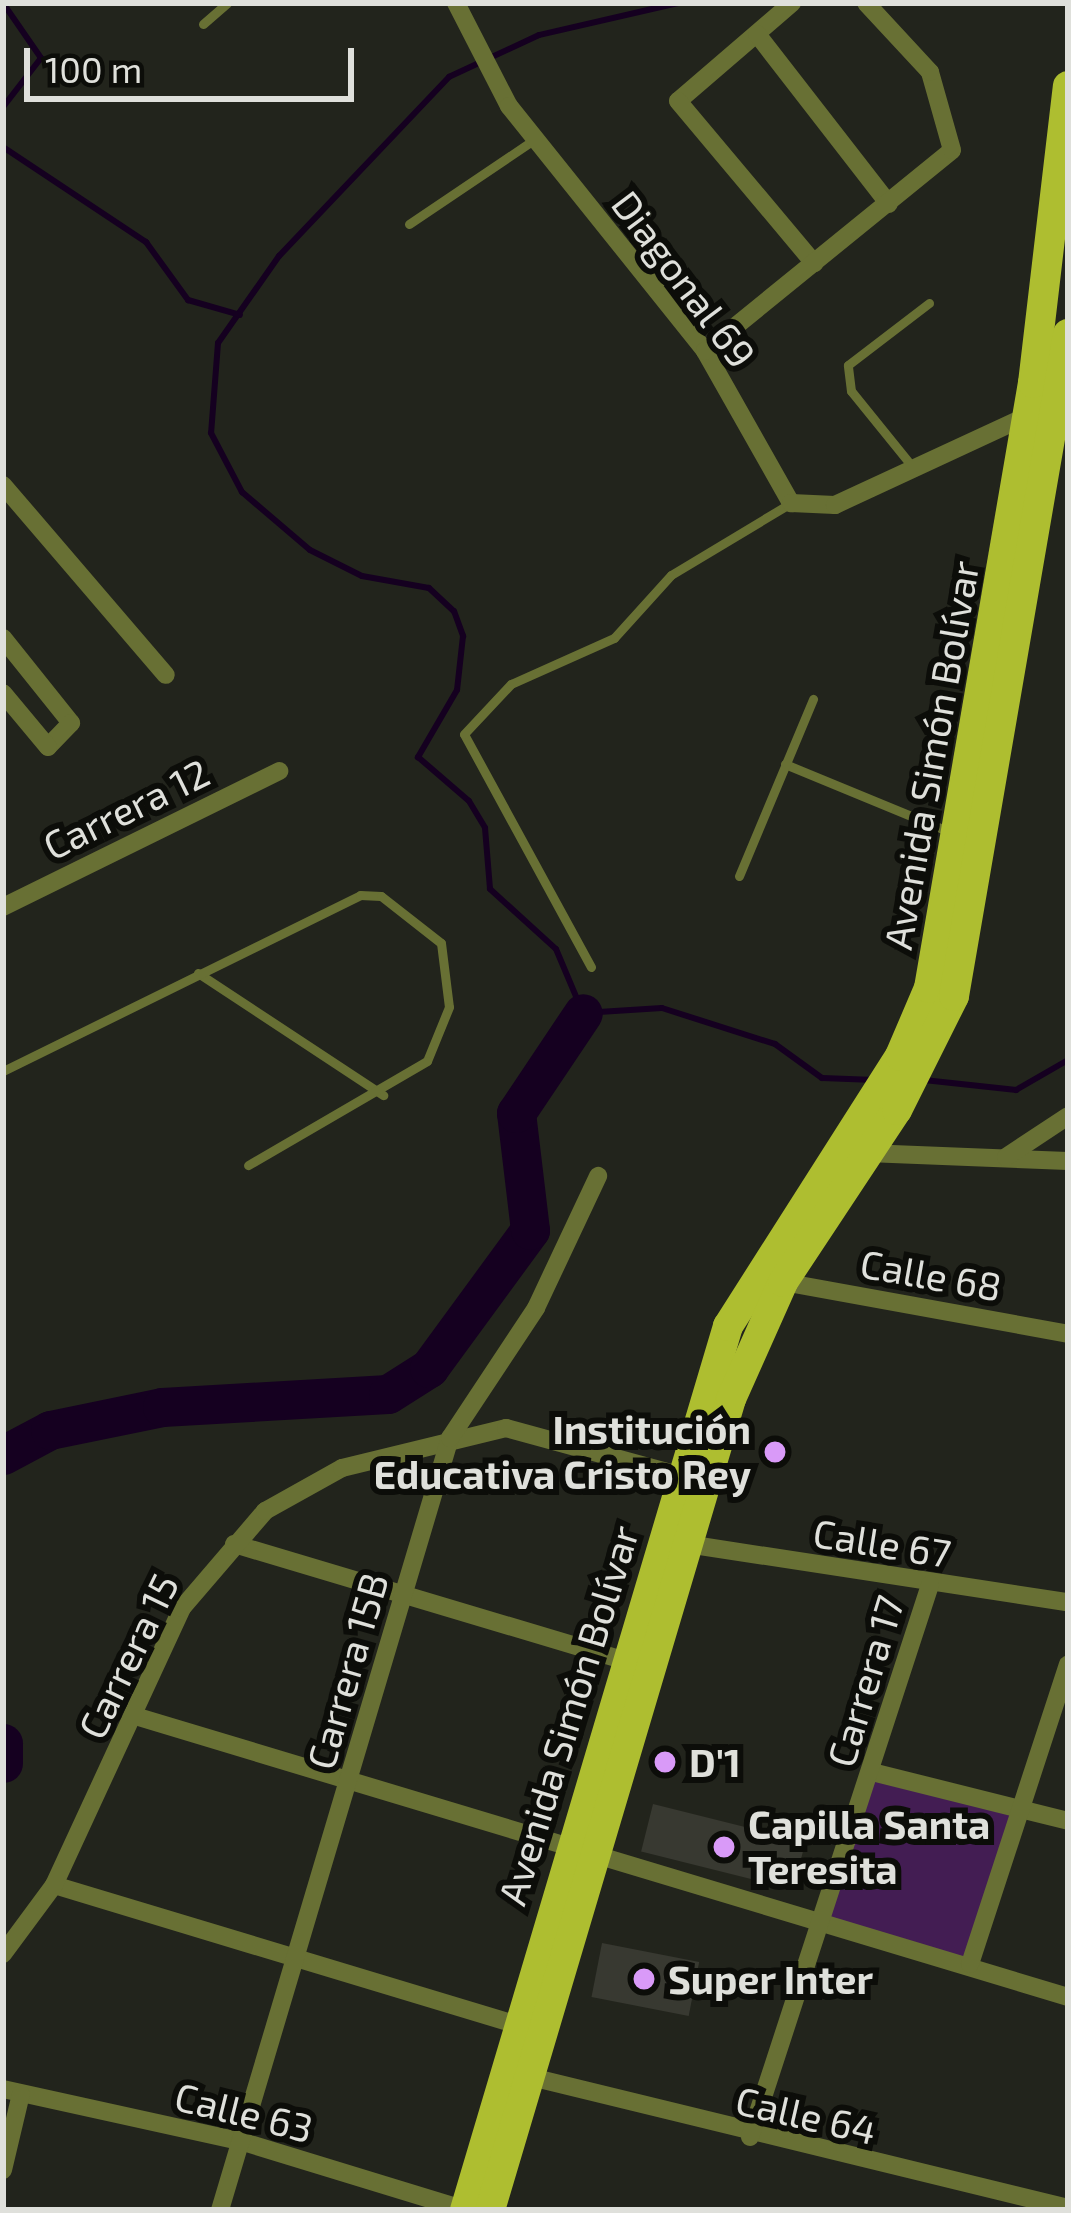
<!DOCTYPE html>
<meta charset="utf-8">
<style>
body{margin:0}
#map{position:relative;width:1071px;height:2213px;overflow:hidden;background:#22241c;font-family:"Exo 2",sans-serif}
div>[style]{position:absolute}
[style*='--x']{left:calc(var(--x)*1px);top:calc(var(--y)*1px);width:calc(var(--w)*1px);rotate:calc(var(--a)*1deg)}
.green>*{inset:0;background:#431d53;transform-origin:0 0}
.stream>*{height:6px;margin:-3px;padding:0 3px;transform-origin:3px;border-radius:3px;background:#150020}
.river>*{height:39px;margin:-19.5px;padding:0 19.5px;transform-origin:19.5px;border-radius:19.5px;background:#150020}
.building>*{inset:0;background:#383931;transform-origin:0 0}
.lane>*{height:9px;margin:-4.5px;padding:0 4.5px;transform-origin:4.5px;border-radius:4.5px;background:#687034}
.street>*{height:18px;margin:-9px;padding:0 9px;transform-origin:9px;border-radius:9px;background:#687034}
.primary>*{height:30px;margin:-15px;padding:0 15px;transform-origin:15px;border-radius:15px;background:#aebe30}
.dots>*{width:33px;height:33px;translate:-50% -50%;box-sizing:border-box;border:6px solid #0c0d09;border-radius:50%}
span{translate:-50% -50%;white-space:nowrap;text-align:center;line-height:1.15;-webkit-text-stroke:12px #0c0d09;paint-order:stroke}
.street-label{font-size:39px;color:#dfe0db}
.poi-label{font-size:39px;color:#dfe0db;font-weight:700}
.right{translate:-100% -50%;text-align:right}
.left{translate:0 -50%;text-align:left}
.frame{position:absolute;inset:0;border:6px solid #dfe0db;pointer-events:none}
.scale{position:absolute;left:24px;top:48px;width:330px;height:54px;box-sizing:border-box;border:6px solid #dfe0db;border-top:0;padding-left:15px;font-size:36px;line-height:42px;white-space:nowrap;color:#dfe0db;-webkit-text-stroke:9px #0c0d09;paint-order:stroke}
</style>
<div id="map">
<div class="green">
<i style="left:872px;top:1772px;width:153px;height:159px;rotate:16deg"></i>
</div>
<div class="stream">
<i style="--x:678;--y:3;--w:143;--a:167"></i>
<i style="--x:539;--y:35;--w:99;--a:155"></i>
<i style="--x:449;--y:77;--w:247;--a:133.5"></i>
<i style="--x:279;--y:256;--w:106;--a:125"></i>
<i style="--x:218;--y:343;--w:90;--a:94.4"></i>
<i style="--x:211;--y:433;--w:67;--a:62.3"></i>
<i style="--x:242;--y:492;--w:89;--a:40.5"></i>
<i style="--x:310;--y:550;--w:58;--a:26.6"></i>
<i style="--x:362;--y:576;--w:68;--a:10.2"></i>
<i style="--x:429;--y:588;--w:34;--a:43"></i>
<i style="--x:454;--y:611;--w:27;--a:70"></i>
<i style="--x:463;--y:636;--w:54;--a:96.3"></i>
<i style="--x:457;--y:690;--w:78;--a:120.2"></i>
<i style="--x:418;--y:757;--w:67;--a:40.8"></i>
<i style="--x:469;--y:801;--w:31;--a:59"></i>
<i style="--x:485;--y:828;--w:61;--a:85.3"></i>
<i style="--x:490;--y:889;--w:89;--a:42.3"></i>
<i style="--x:556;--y:949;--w:69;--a:67.1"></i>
<i style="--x:583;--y:1013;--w:79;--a:-3.6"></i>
<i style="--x:662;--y:1008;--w:119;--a:17.7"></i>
<i style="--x:775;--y:1044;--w:58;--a:35.9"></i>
<i style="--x:822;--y:1078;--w:53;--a:2.2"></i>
<i style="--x:3;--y:107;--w:62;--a:-52.2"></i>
<i style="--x:41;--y:58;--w:67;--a:-124.6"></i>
<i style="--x:3;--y:147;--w:172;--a:33.6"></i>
<i style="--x:146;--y:242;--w:72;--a:54.1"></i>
<i style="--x:188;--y:300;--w:54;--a:16.1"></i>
<i style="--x:924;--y:1080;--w:93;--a:6.2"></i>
<i style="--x:1016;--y:1090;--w:60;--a:-30"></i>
</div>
<div class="river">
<i style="--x:3;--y:1455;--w:53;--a:-28"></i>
<i style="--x:50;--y:1430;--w:114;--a:-11.6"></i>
<i style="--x:162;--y:1407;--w:226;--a:-3.3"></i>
<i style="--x:388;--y:1394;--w:49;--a:-32.4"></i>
<i style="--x:429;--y:1368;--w:171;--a:-53.8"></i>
<i style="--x:530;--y:1230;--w:118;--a:-96.8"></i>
<i style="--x:516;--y:1113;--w:120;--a:-56.2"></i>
<i style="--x:3;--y:1743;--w:20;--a:90"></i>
</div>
<div class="building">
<i style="left:653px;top:1804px;width:157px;height:49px;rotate:14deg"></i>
<i style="left:602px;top:1943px;width:99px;height:55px;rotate:11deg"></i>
</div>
<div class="lane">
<i style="--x:203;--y:24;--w:32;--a:-41"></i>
<i style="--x:409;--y:224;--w:152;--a:-34"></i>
<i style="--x:911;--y:465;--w:95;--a:-129"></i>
<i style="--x:851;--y:391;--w:26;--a:-97"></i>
<i style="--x:848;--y:365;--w:102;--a:-37.4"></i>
<i style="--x:785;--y:764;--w:181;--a:22.4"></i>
<i style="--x:739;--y:876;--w:192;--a:-67.3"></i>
<i style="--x:591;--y:967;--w:265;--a:-118.6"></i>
<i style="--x:464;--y:734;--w:69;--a:-46.8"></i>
<i style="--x:511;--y:684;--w:113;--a:-24.1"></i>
<i style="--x:614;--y:638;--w:85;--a:-47.9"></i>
<i style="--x:671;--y:575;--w:140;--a:-31"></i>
<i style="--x:198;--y:973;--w:222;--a:33.4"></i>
<i style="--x:3;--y:1071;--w:398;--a:-26.2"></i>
<i style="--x:360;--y:895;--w:21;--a:3"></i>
<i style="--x:381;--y:896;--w:76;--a:38.1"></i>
<i style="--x:441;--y:943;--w:64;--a:82.9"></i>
<i style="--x:449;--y:1007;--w:58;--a:112.2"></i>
<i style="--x:427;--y:1061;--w:207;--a:149.8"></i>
</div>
<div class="street">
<i style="--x:456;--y:3;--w:116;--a:62.8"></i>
<i style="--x:509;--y:106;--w:314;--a:51.3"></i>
<i style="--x:705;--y:351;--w:175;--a:60.5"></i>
<i style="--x:791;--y:503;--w:44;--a:2.6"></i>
<i style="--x:835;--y:505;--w:209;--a:-24.9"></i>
<i style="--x:792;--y:3;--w:150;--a:139.3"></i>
<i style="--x:678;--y:101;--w:212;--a:50"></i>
<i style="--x:757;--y:34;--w:215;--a:52.2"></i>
<i style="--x:705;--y:351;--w:318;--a:-39.1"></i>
<i style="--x:952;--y:150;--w:81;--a:-105.8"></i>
<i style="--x:930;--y:72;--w:94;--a:-132.8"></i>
<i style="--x:3;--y:485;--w:250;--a:49.4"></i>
<i style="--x:3;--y:638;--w:109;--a:51.3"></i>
<i style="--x:71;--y:723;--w:33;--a:134"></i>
<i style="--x:48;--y:747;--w:70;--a:-129.8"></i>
<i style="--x:3;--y:907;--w:308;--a:-26.2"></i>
<i style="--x:867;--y:1153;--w:201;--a:2.3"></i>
<i style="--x:1006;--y:1157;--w:74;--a:-33.5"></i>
<i style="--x:783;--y:1282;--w:290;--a:10.3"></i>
<i style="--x:234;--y:1544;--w:407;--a:16.6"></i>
<i style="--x:687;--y:1544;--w:385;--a:8.7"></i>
<i style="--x:135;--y:1716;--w:974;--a:16.76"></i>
<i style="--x:872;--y:1772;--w:202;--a:14"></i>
<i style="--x:54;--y:1885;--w:485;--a:16.8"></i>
<i style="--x:3;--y:1954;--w:86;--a:-53.5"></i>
<i style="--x:54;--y:1885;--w:305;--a:-65.2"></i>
<i style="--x:182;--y:1608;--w:128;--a:-49.4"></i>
<i style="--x:265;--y:1511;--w:88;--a:-29.2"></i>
<i style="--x:342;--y:1468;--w:169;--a:-13.7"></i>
<i style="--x:506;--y:1428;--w:182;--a:15.3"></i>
<i style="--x:970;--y:1964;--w:315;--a:-71.9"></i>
<i style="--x:531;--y:2077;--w:553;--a:13.71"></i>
<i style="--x:3;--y:2089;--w:243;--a:12.4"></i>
<i style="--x:240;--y:2141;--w:235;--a:17"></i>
<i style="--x:750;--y:2137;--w:581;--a:-71.94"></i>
<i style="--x:3;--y:2170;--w:78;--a:-76.7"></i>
<i style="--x:220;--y:2210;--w:806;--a:-73.41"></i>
<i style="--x:450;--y:1438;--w:156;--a:-56.5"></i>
<i style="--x:536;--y:1308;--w:146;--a:-64.8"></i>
</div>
<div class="primary">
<i style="--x:465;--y:2210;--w:922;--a:-73.43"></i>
<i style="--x:728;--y:1326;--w:320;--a:-57.5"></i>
<i style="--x:900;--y:1056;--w:74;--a:-66.9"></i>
<i style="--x:929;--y:988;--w:614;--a:-80.25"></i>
<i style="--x:1033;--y:383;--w:299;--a:-83.3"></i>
<i style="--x:490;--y:2210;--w:846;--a:-73.45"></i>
<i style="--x:731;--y:1399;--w:128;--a:-66"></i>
<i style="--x:783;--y:1282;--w:206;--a:-56.5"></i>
<i style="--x:897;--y:1110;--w:127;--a:-63.4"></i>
<i style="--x:954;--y:996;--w:672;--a:-80.23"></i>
</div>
<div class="dots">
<i style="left:775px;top:1452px;background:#d99af8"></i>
<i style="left:665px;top:1762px;background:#d99af8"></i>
<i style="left:724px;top:1847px;background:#d99af8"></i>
<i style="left:644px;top:1979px;background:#d99af8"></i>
</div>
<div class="street-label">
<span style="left:684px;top:279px;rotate:53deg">Diagonal 69</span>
<span style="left:931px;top:755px;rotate:-80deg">Avenida Simón Bolívar</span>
<span style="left:126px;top:809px;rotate:-26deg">Carrera 12</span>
<span style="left:931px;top:1275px;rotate:10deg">Calle 68</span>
<span style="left:882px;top:1543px;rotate:9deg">Calle 67</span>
<span style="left:128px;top:1656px;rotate:-64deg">Carrera 15</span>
<span style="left:347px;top:1671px;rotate:-74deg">Carrera 15B</span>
<span style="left:865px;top:1681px;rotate:-73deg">Carrera 17</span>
<span style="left:568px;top:1715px;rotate:-73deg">Avenida Simón Bolívar</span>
<span style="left:244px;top:2112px;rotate:14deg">Calle 63</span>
<span style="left:806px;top:2115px;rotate:13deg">Calle 64</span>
</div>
<div class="poi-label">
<span class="right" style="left:751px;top:1452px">Institución<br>Educativa Cristo Rey</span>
<span class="left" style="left:689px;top:1762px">D'1</span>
<span class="left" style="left:748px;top:1847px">Capilla Santa<br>Teresita</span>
<span class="left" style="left:668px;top:1979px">Super Inter</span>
</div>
<div class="frame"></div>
<div class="scale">100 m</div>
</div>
